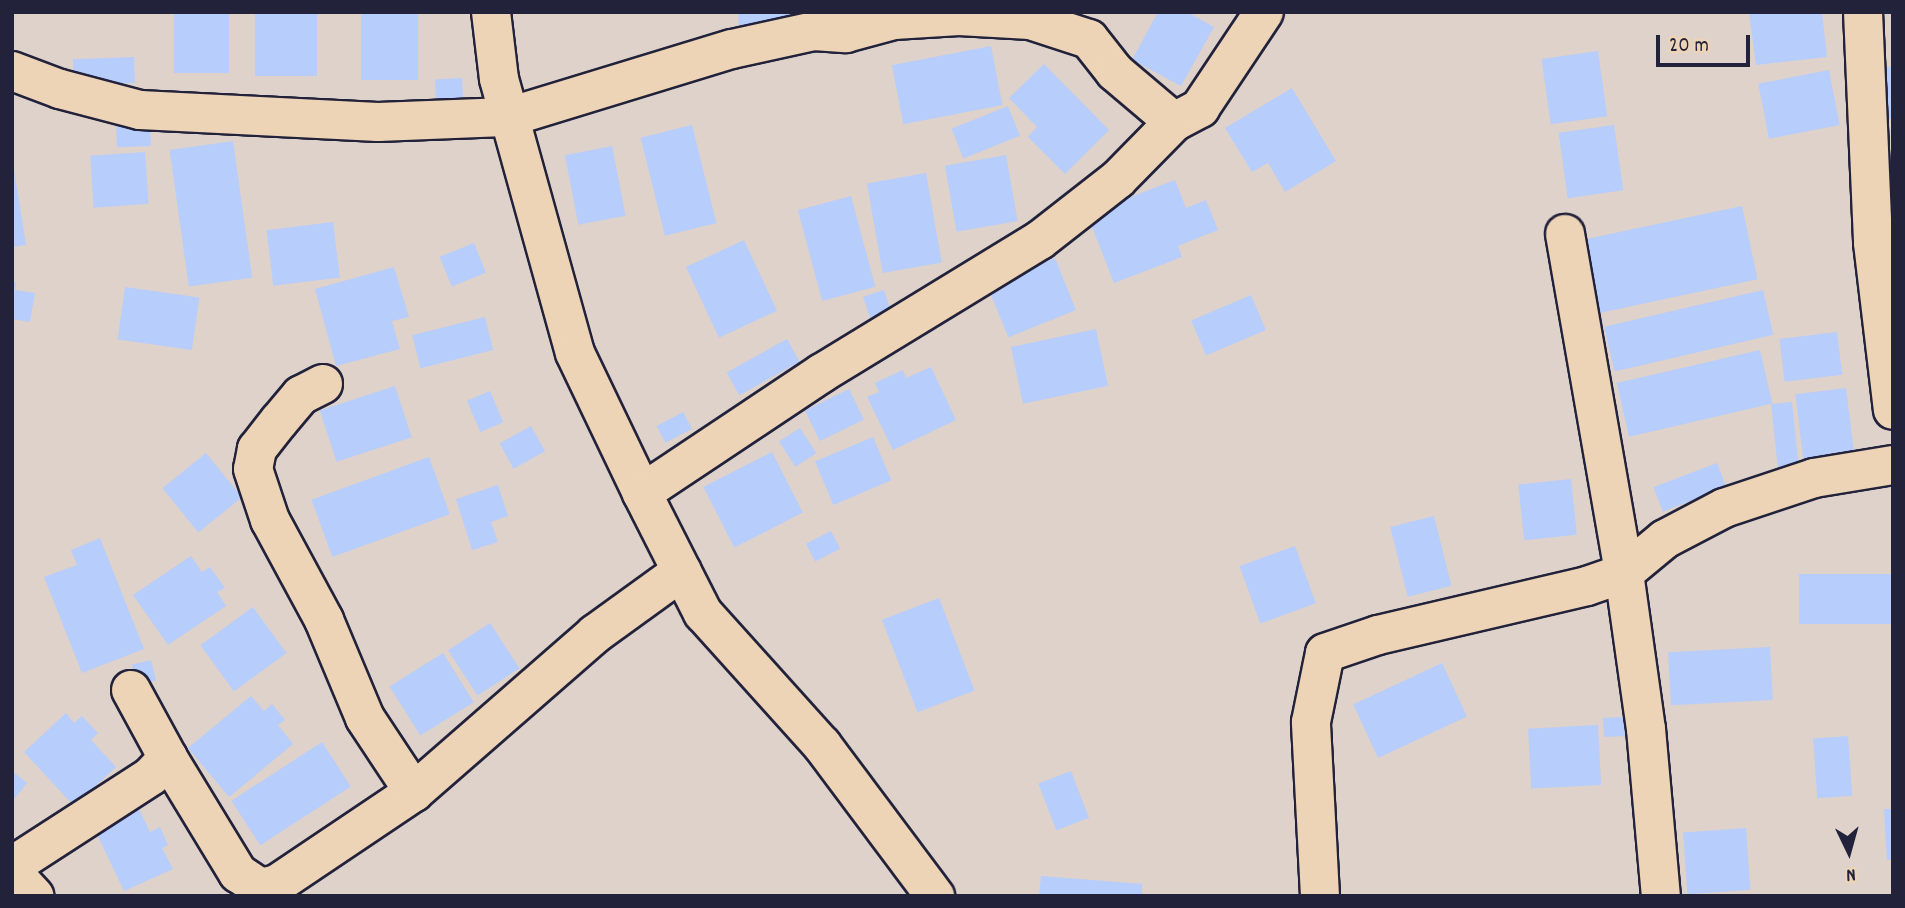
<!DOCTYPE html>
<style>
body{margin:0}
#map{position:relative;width:1905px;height:908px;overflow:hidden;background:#ded2cb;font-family:Dekko,sans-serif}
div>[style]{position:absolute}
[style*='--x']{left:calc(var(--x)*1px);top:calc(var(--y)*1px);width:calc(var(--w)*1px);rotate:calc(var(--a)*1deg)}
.building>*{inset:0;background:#b7cdfc;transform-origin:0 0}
.roads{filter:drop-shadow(2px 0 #22223b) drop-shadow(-2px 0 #22223b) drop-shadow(0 2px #22223b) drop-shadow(0 -2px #22223b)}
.minor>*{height:38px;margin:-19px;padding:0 19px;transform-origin:19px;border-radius:19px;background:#eed4b6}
.tertiary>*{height:38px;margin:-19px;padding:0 19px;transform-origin:19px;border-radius:19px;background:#eed4b6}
span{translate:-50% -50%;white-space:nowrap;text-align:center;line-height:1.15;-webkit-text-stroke:7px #eed4b6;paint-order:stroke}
.frame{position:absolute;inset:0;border:14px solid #22223b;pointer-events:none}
.north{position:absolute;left:1814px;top:817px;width:70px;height:70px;-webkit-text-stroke:5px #eed4b6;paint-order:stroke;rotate:175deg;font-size:19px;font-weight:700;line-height:28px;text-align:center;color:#22223b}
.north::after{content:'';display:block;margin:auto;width:24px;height:32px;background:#22223b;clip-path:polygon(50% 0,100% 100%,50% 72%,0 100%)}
.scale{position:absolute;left:1656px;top:35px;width:94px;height:32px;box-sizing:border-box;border:4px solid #22223b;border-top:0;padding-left:9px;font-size:21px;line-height:24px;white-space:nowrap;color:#22223b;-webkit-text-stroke:5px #eed4b6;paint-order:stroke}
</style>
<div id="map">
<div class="building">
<i style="left:174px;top:12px;width:55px;height:61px"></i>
<i style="left:255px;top:12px;width:62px;height:64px"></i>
<i style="left:361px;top:12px;width:57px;height:68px"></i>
<i style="clip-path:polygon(738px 12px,814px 12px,739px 28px)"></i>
<i style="clip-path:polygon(1158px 12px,1187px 12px,1214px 27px,1181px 86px,1132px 60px)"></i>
<i style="clip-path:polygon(1749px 12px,1822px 12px,1827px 57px,1756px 65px)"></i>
<i style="left:991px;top:46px;width:60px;height:101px;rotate:79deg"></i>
<i style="left:1598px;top:51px;width:66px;height:57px;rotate:82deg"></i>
<i style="left:134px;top:57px;width:26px;height:61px;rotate:88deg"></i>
<i style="clip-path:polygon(1044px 64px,1109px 130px,1065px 174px,1028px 137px,1037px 127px,1009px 98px)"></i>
<i style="left:1881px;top:67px;width:12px;height:52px"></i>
<i style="left:1829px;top:70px;width:56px;height:72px;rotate:79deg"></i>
<i style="left:462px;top:78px;width:22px;height:27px;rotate:87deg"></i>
<i style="clip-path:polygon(1292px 88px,1336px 161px,1285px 192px,1268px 163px,1252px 172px,1225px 128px)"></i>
<i style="left:1008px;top:106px;width:32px;height:61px;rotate:68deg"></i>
<i style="left:150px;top:121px;width:25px;height:34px;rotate:88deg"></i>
<i style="left:692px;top:125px;width:101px;height:53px;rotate:76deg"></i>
<i style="left:1614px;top:125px;width:66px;height:56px;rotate:82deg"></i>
<i style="left:233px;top:141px;width:138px;height:64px;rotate:82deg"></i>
<i style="left:612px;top:146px;width:71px;height:48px;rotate:79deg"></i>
<i style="left:145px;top:152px;width:52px;height:55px;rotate:86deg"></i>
<i style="left:1006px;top:155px;width:67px;height:62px;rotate:80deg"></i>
<i style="clip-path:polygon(12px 156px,26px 245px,12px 247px)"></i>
<i style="left:926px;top:173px;width:91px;height:60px;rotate:80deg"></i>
<i style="clip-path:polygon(1175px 180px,1186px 208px,1206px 200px,1218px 230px,1178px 246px,1182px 257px,1114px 283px,1087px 214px)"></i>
<i style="left:851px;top:196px;width:94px;height:55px;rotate:75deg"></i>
<i style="left:1742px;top:206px;width:75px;height:164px;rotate:78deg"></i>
<i style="left:333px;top:222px;width:56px;height:67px;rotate:83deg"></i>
<i style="left:744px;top:240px;width:78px;height:64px;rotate:65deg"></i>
<i style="left:474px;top:243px;width:32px;height:37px;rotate:68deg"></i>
<i style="left:1055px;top:258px;width:56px;height:73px;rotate:68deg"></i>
<i style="clip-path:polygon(394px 267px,409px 317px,392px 321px,400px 349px,336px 366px,315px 289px)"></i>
<i style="clip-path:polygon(12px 282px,16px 282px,15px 290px,35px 293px,30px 322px,12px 319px)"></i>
<i style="left:125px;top:287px;width:75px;height:53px;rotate:8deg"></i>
<i style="left:884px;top:290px;width:23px;height:22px;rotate:72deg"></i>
<i style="left:1763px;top:290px;width:46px;height:163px;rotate:77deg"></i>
<i style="left:1251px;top:295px;width:38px;height:65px;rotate:67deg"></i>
<i style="left:485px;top:317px;width:34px;height:75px;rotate:76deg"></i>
<i style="left:1096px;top:329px;width:58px;height:87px;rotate:78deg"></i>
<i style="left:1837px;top:332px;width:43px;height:58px;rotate:83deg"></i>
<i style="left:787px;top:339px;width:26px;height:69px;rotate:61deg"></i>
<i style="left:1760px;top:350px;width:55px;height:147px;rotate:77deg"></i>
<i style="clip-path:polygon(931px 367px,956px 420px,893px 450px,867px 397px,879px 392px,875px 383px,903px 370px,906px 378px)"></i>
<i style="left:395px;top:386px;width:54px;height:79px;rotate:72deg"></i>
<i style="left:1846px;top:388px;width:68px;height:51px;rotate:83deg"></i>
<i style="left:849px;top:389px;width:34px;height:49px;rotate:64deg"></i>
<i style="left:490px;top:391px;width:34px;height:25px;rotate:67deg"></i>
<i style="left:1792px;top:402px;width:69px;height:21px;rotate:84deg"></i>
<i style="left:683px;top:412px;width:19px;height:30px;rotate:62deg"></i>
<i style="left:531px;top:426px;width:29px;height:36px;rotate:61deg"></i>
<i style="left:800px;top:428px;width:30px;height:25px;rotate:57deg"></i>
<i style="left:873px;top:437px;width:47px;height:63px;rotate:67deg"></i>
<i style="left:772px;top:452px;width:68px;height:77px;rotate:63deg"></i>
<i style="left:206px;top:453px;width:57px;height:56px;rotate:51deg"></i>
<i style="left:429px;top:457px;width:61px;height:125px;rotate:70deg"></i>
<i style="left:1717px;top:463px;width:26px;height:68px;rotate:69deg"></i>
<i style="left:1571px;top:479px;width:56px;height:53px;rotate:84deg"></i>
<i style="clip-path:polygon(498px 485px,508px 516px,491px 522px,498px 542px,472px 550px,456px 499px)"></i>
<i style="left:1434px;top:516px;width:72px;height:45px;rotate:76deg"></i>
<i style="left:831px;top:531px;width:20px;height:28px;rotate:63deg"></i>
<i style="clip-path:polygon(100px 538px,144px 649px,82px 673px,44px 577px,77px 565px,71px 550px)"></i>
<i style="left:1295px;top:546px;width:61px;height:59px;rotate:70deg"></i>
<i style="clip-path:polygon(191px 556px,202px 572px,210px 567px,225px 588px,217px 592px,226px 606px,168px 645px,133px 595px)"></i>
<i style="left:1893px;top:574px;width:50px;height:94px;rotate:90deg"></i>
<i style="left:939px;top:598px;width:99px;height:61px;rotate:69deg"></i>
<i style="left:253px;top:607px;width:57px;height:65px;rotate:54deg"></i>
<i style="left:490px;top:623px;width:54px;height:50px;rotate:57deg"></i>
<i style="left:1770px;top:647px;width:53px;height:102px;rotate:87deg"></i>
<i style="left:443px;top:653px;width:58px;height:63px;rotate:58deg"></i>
<i style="left:151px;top:660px;width:21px;height:20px;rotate:76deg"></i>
<i style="left:1442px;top:663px;width:59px;height:98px;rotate:65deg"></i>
<i style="clip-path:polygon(251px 696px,264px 711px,272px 704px,285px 720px,278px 725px,293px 744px,229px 797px,188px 748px)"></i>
<i style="clip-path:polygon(66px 713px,74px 723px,82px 716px,98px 733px,91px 740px,116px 767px,74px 806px,24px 752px)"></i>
<i style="left:1624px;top:717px;width:19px;height:21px;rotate:87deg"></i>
<i style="left:1598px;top:725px;width:60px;height:70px;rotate:87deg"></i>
<i style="left:1848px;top:736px;width:60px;height:35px;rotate:86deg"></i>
<i style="left:322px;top:742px;width:53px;height:108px;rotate:57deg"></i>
<i style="clip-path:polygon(12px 771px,27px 783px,12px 802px)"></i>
<i style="left:1071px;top:771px;width:50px;height:35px;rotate:69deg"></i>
<i style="clip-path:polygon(138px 807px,150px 832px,160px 827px,168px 845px,162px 848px,173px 869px,124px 891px,94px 828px)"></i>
<i style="clip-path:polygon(1884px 809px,1893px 809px,1893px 859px,1887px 860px)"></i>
<i style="left:1746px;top:828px;width:62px;height:63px;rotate:86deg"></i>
<i style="clip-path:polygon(1041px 876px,1142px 884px,1142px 896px,1039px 896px)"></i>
</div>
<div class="roads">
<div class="minor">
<i style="--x:1863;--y:12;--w:231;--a:87.5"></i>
<i style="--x:1873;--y:243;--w:168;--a:83.2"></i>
<i style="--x:12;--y:71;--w:51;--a:20.6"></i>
<i style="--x:60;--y:89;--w:83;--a:14.7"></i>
<i style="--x:140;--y:110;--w:238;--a:2.9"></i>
<i style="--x:378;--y:122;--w:131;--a:-2.2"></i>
<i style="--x:509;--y:117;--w:233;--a:-17"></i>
<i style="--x:732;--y:49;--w:84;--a:-12.4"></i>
<i style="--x:814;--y:31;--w:32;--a:4"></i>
<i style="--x:846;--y:33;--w:50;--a:-15.2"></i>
<i style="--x:894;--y:20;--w:65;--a:-3.5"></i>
<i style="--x:959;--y:16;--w:71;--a:3.2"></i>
<i style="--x:1030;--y:20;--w:62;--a:17.9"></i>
<i style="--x:1089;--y:39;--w:42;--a:51.8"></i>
<i style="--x:1115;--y:72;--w:77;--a:40.3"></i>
<i style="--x:1565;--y:234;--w:344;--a:80.1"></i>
<i style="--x:1624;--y:573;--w:158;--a:82"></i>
<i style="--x:1646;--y:729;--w:168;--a:84.9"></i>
<i style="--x:323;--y:384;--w:25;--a:153"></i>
<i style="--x:301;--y:395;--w:34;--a:130"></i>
<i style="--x:279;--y:421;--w:36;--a:128"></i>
<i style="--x:257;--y:449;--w:20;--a:101"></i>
<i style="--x:253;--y:469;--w:54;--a:71.6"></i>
<i style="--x:270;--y:520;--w:114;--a:61.6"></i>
<i style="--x:324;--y:620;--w:106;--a:67.3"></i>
<i style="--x:365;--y:718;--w:89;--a:56.5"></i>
<i style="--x:642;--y:493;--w:216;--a:-33.7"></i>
<i style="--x:822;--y:373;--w:255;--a:-31.4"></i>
<i style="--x:1040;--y:240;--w:99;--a:-38"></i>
<i style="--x:1118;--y:179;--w:80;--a:-45.5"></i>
<i style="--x:1174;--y:122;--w:30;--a:-28"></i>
<i style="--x:1200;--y:108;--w:115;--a:-56.3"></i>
<i style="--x:131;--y:690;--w:77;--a:61.4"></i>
<i style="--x:12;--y:866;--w:166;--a:-32.9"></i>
<i style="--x:151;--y:776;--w:25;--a:-47"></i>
<i style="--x:168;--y:758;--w:135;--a:58.7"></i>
<i style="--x:238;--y:873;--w:27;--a:34"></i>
<i style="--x:260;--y:888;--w:17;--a:-13"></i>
<i style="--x:277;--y:884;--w:165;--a:-33.9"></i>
<i style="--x:414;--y:792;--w:240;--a:-41.1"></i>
<i style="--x:595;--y:634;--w:107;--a:-35.9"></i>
<i style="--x:12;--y:872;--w:33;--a:47"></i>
<i style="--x:1320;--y:896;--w:174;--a:-93"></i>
<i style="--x:1311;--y:722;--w:70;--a:-78.5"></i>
<i style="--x:1325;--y:653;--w:56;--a:-18.8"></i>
<i style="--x:1378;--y:635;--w:215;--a:-13.2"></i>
<i style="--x:1587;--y:586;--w:39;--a:-19"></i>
<i style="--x:1624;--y:573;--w:53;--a:-39.7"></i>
<i style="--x:1665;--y:539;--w:67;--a:-27.7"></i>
<i style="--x:1724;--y:508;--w:95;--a:-18.4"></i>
<i style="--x:1814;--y:478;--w:80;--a:-9.3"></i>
</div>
<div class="tertiary">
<i style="--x:491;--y:12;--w:67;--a:83.2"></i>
<i style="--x:499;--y:79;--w:284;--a:74.5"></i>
<i style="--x:575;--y:353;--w:155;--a:64.4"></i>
<i style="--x:642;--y:493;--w:135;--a:63.1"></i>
<i style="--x:703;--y:613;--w:178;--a:48"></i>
<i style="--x:822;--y:745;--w:189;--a:53.2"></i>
</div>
</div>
<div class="frame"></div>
<div class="north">N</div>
<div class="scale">20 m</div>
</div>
